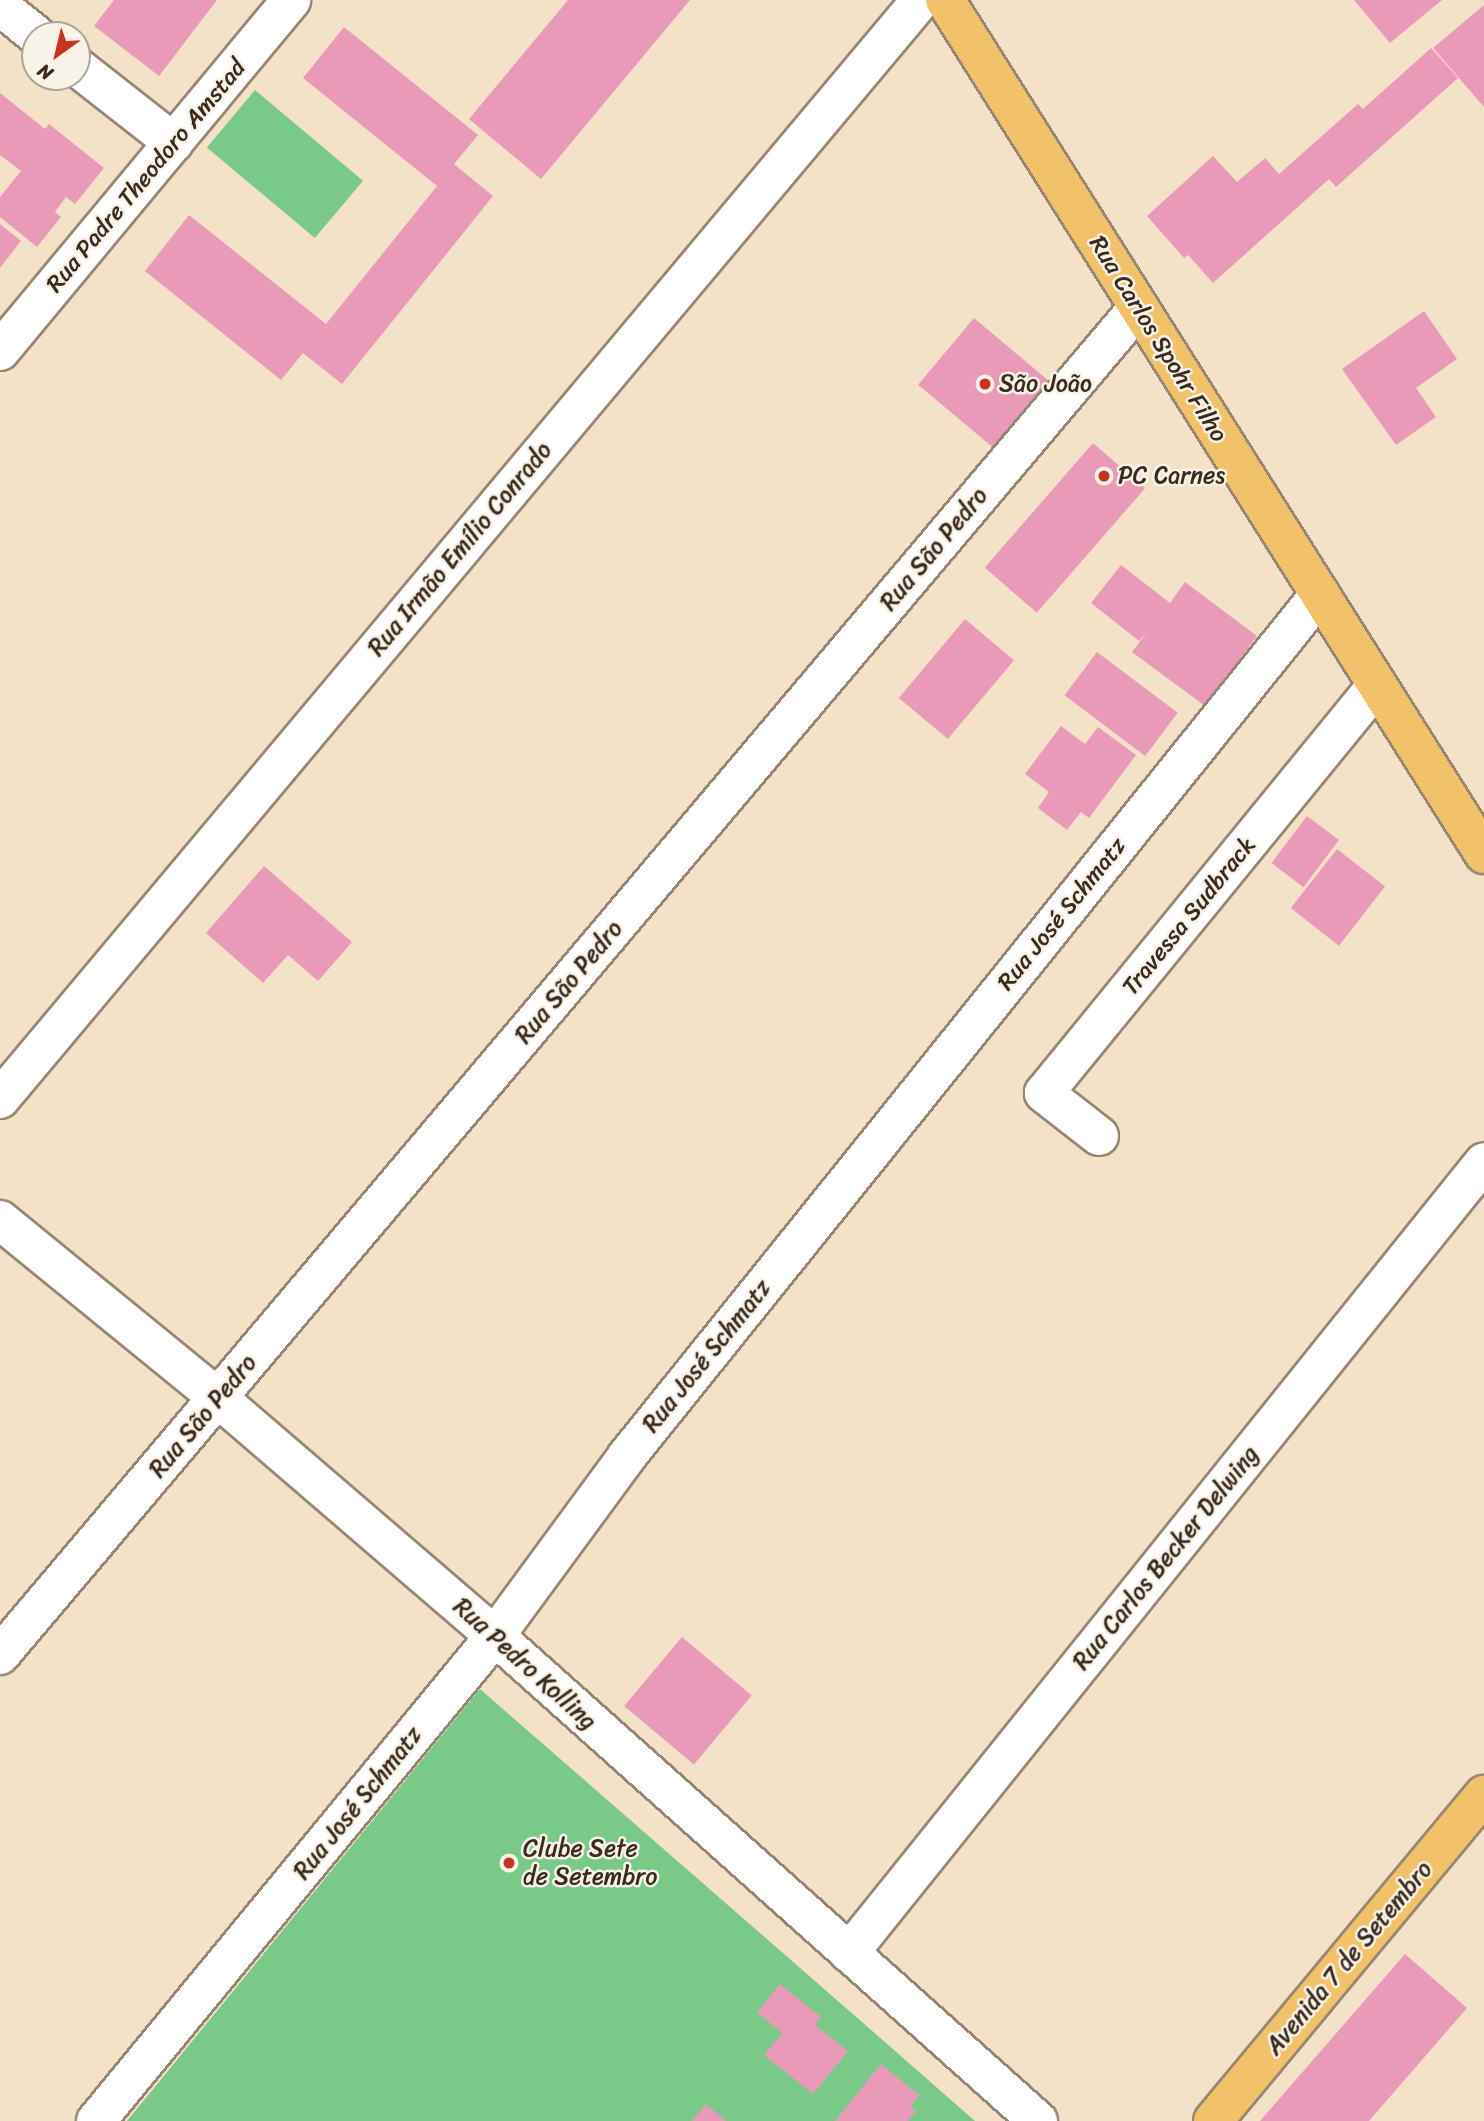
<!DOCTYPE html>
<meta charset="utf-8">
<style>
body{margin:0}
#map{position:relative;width:1484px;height:2121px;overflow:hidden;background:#f3e2c8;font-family:Sriracha,sans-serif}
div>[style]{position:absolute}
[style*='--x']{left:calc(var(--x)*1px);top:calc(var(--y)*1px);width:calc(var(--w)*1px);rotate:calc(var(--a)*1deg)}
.green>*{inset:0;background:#7bc989;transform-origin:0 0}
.building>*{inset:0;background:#ea9ab9;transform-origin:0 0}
.roads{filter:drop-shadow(2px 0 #978673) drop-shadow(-2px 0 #978673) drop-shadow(0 2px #978673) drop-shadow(0 -2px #978673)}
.minor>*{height:38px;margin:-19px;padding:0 19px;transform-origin:19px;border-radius:19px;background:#fff}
.major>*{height:38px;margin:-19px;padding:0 19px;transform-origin:19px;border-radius:19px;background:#f2c26a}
.dots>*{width:19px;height:19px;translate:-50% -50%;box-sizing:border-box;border:4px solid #f7f3e8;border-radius:50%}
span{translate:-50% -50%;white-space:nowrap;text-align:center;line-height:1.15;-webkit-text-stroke:5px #f7f3e8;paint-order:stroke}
.street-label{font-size:24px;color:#3b2a1e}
.poi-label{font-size:24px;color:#3b2a1e}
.left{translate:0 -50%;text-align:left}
.north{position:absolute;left:21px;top:21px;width:70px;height:70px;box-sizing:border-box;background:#f7f3e8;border:2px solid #aca397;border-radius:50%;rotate:214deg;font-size:19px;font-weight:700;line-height:28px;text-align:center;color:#3b2a1e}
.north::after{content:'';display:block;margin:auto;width:24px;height:32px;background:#c8321e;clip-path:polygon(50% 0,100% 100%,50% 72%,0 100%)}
</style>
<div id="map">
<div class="green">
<i style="left:255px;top:90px;width:141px;height:75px;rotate:40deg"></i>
<i style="clip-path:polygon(480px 1689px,878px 2036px,975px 2121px,127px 2121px)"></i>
</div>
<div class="building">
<i style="clip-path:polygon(114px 0,217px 0,159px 76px,94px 26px)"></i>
<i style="clip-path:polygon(568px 0,690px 0,541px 179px,469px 119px)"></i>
<i style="clip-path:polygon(1354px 0,1442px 0,1390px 43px)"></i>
<i style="clip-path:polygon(1484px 5px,1484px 107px,1433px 48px)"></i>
<i style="clip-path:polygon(344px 27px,478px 135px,454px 164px,493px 196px,342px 384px,303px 353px,281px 380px,145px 271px,189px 215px,326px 324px,437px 186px,303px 78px)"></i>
<i style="clip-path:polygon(1431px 48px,1458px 78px,1336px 187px,1329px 179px,1213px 283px,1188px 255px,1184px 258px,1147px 216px,1213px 156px,1237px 182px,1265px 158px,1279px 174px,1358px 104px,1363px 109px)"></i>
<i style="clip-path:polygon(0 93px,45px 129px,49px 124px,104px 168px,75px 204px,66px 197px,55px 212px,61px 217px,37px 247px,0 217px,0 197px,21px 171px,0 155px)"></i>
<i style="clip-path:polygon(0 224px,21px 241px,0 268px)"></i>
<i style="clip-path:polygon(1424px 311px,1457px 359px,1416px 388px,1436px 417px,1396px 445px,1342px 369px)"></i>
<i style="left:974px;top:318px;width:101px;height:87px;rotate:40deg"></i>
<i style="left:1093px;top:443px;width:69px;height:165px;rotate:41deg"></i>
<i style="clip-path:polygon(1121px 565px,1170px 603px,1185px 582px,1257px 636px,1205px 706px,1132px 652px,1148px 631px,1139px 641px,1091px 603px)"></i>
<i style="left:965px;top:619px;width:64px;height:103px;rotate:40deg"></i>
<i style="left:1097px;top:652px;width:101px;height:54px;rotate:37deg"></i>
<i style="clip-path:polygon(1061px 726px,1085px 744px,1098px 727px,1136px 755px,1089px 818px,1081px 812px,1067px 830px,1038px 808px,1049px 792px,1025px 774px)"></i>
<i style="left:1307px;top:816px;width:40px;height:59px;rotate:37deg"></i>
<i style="left:1337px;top:849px;width:61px;height:75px;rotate:38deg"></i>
<i style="clip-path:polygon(264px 866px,352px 942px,318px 981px,288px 955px,263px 983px,206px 933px)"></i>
<i style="left:682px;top:1637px;width:91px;height:90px;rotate:40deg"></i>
<i style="clip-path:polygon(1405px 1954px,1467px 2008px,1369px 2121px,1260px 2121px)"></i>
<i style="clip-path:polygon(780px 1984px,821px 2017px,815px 2025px,848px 2051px,813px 2094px,764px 2055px,782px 2033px,757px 2012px)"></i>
<i style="clip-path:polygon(881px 2064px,919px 2095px,910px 2107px,916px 2111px,908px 2121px,835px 2121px)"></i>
<i style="clip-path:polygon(706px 2104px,726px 2121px,692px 2121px)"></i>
</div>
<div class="roads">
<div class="minor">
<i style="--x:0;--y:6;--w:46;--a:38.9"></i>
<i style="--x:77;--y:67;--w:123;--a:38.1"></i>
<i style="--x:0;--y:351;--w:456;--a:-50.3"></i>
<i style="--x:0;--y:1099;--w:1434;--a:-50.04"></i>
<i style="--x:1099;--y:1136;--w:70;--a:-142"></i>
<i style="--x:1044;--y:1093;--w:527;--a:-50.78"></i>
<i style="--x:0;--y:1220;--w:281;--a:39.2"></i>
<i style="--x:218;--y:1398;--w:365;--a:40.7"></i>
<i style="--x:495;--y:1636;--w:728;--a:41.77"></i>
<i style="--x:0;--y:1655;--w:1762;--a:-49.81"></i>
<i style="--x:849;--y:1953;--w:1014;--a:-51.24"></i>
<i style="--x:96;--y:2121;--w:628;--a:-50.56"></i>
<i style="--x:495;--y:1636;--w:223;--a:-53.7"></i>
<i style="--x:627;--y:1456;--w:1106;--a:-51.2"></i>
</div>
<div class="major">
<i style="--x:945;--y:0;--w:1010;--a:57.74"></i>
<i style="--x:1213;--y:2121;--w:424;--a:-50.3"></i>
</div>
</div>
<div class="dots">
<i style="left:985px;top:384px;background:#c8321e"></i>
<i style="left:1104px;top:476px;background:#c8321e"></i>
<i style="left:509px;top:1863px;background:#c8321e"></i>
</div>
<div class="street-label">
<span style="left:146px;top:176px;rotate:-50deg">Rua Padre Theodoro Amstad</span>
<span style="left:1158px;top:339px;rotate:58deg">Rua Carlos Spohr Filho</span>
<span style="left:460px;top:549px;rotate:-50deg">Rua Irmão Emílio Conrado</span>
<span style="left:934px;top:549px;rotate:-50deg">Rua São Pedro</span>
<span style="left:1062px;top:914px;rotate:-51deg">Rua José Schmatz</span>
<span style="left:1189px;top:916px;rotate:-51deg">Travessa Sudbrack</span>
<span style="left:569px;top:982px;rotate:-50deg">Rua São Pedro</span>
<span style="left:707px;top:1356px;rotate:-51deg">Rua José Schmatz</span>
<span style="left:203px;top:1416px;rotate:-50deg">Rua São Pedro</span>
<span style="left:1166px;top:1558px;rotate:-51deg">Rua Carlos Becker Delwing</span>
<span style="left:525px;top:1664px;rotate:42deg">Rua Pedro Kolling</span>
<span style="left:358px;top:1803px;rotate:-51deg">Rua José Schmatz</span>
<span style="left:1349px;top:1958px;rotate:-50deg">Avenida 7 de Setembro</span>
</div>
<div class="poi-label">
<span class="left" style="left:999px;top:384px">São João</span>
<span class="left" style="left:1118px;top:476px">PC Carnes</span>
<span class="left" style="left:523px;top:1863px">Clube Sete<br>de Setembro</span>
</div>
<div class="north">N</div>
</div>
